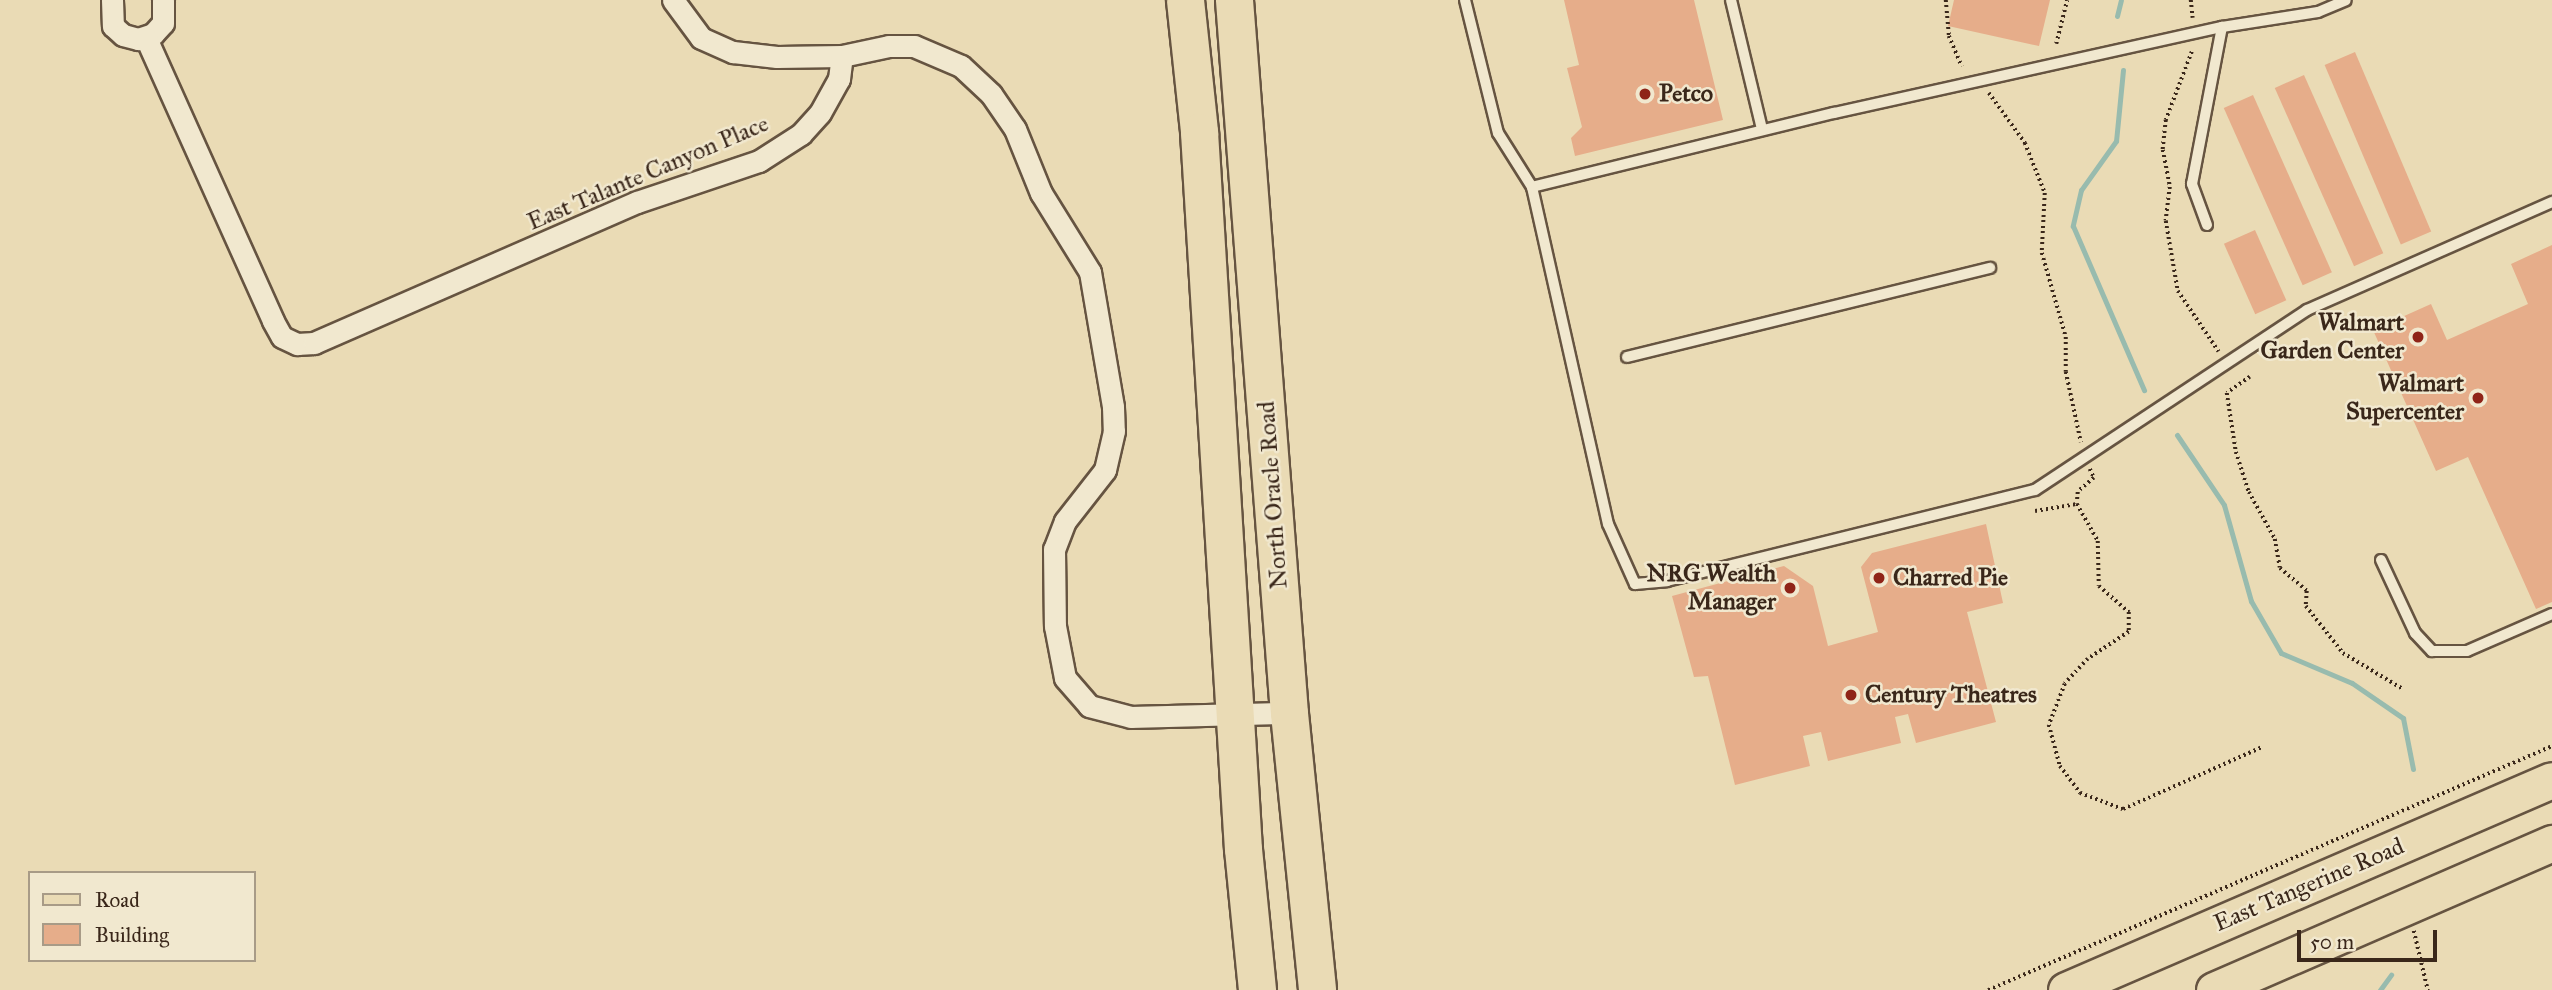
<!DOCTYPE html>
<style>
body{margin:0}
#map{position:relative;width:2552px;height:990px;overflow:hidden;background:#eadbb5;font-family:"IM FELL Great Primer",serif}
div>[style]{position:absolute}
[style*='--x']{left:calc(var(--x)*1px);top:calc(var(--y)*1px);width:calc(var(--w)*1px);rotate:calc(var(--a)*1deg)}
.stream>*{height:5px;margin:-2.5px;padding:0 2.5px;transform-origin:2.5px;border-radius:2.5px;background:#98bbae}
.building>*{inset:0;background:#e6ad8a;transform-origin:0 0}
.path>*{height:3.5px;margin-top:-1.75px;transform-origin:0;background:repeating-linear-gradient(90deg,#3a271a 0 2px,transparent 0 5.5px)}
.roads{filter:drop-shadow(2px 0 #665441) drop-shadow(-2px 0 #665441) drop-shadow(0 2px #665441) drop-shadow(0 -2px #665441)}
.service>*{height:10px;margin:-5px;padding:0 5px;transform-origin:5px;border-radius:5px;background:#f1e8cf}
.minor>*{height:21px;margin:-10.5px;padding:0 10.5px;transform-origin:10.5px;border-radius:10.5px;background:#f1e8cf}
.primary>*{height:35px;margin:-17.5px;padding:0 17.5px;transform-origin:17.5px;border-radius:17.5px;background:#eadbb5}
.trunk>*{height:37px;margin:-18.5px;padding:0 18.5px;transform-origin:18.5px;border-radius:18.5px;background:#eadbb5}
.dots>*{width:19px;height:19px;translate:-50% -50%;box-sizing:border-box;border:4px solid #f1e8cf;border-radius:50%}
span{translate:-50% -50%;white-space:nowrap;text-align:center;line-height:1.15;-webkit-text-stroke:5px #f1e8cf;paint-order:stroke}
.poi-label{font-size:24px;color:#3a271a;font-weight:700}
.left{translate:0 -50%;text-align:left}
.right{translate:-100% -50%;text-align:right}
.street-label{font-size:24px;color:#3a271a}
.legend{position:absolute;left:28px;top:871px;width:228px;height:91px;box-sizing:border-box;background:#f1e8cf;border:2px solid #a89b87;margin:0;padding:9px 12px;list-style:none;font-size:21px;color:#3a271a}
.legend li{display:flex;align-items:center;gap:14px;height:35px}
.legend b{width:35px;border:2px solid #a89b87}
.scale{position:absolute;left:2297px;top:930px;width:140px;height:32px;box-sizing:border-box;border:4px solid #3a271a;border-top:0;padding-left:9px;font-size:21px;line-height:24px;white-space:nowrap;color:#3a271a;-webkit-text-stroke:5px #f1e8cf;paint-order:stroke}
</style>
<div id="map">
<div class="stream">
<i style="--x:2117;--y:16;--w:16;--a:-76"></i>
<i style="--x:2123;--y:70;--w:71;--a:95.6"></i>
<i style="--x:2116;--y:141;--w:60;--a:125.5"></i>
<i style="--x:2081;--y:190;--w:37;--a:103"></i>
<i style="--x:2073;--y:226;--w:179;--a:66.6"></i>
<i style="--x:2177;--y:435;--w:84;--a:56.1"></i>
<i style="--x:2224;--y:505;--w:100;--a:74.3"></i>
<i style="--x:2251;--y:601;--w:60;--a:60"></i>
<i style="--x:2281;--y:653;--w:77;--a:22.9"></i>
<i style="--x:2352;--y:683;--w:62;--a:34.5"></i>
<i style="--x:2403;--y:718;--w:52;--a:78.9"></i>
<i style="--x:2380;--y:990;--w:19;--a:-54"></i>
</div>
<div class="building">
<i style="clip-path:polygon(1564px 0,1694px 0,1723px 120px,1575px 156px,1571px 138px,1582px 127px,1567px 68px,1579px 65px)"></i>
<i style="clip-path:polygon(1954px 0,2050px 0,2039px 46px,1948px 26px)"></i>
<i style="left:2355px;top:52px;width:195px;height:33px;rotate:67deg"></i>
<i style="left:2304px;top:75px;width:195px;height:32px;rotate:66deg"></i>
<i style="left:2253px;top:95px;width:194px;height:32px;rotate:66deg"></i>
<i style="left:2255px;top:230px;width:77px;height:34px;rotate:66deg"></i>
<i style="clip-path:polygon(2552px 245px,2552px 602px,2536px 609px,2468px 457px,2436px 471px,2373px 330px,2431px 304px,2447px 340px,2528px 304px,2511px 264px)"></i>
<i style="clip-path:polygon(1986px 524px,2003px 603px,1967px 612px,1996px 722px,1916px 743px,1908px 714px,1895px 717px,1901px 743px,1828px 761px,1821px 732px,1803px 736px,1810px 766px,1735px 785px,1708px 676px,1694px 677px,1672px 596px,1784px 566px,1813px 586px,1828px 646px,1878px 632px,1861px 567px,1872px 553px)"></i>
</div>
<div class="path">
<i style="--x:1946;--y:0;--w:36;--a:85"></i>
<i style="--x:1949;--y:36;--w:33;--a:67"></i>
<i style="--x:2191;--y:0;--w:18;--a:84"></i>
<i style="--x:2056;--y:44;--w:45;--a:-76"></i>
<i style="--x:2192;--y:52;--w:73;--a:110.9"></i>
<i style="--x:2166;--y:120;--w:30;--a:96"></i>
<i style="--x:2163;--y:150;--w:38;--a:79"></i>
<i style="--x:2170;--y:187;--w:34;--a:97"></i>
<i style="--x:2166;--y:221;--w:71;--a:80.3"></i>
<i style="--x:2178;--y:291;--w:73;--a:56.1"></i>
<i style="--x:1989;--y:93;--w:62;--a:54.2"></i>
<i style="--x:2025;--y:143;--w:54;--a:68.2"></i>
<i style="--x:2045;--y:193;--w:60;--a:92.9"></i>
<i style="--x:2042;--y:253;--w:87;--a:74.1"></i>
<i style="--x:2066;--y:337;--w:35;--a:90"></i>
<i style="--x:2066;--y:372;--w:72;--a:77.9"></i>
<i style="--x:2250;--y:377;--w:28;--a:145"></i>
<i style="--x:2227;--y:393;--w:60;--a:81.3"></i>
<i style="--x:2236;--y:452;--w:42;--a:72"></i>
<i style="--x:2249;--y:492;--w:54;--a:61"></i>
<i style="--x:2275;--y:539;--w:29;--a:80"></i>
<i style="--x:2280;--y:568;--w:35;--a:40"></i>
<i style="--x:2307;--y:591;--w:15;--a:94"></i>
<i style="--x:2306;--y:606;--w:60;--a:51.8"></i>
<i style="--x:2343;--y:653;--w:70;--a:31"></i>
<i style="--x:2090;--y:469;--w:10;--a:66"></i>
<i style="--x:2094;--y:478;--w:21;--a:139"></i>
<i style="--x:2078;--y:492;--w:12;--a:95"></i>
<i style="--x:2077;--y:504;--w:43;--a:60.4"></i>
<i style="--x:2098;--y:541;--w:45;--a:88.7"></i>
<i style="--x:2099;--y:586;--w:40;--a:41"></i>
<i style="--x:2129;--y:612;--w:20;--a:90"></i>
<i style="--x:2129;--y:632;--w:49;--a:146.6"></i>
<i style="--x:2088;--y:659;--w:34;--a:133"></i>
<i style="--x:2065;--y:684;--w:44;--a:111.3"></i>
<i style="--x:2049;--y:725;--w:42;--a:75"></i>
<i style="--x:2060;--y:766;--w:34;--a:53"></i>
<i style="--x:2080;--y:793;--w:46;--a:20.4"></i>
<i style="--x:2123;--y:809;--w:152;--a:-24"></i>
<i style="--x:2035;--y:511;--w:43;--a:-9.5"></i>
<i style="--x:2414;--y:931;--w:61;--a:76.7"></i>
<i style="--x:1988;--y:990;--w:615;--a:-23.39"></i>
</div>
<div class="roads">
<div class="service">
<i style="--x:1465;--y:0;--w:137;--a:76.1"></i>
<i style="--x:1498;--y:133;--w:64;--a:57.8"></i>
<i style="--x:1532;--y:187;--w:345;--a:77.3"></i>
<i style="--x:1608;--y:524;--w:66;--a:65.8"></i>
<i style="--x:1635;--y:584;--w:32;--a:-5"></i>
<i style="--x:1667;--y:581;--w:379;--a:-13.9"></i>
<i style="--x:2035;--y:490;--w:326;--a:-33.5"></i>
<i style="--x:2307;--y:310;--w:268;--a:-23.8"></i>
<i style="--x:1731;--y:0;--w:133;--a:76.5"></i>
<i style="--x:1532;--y:187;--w:311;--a:-13.8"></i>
<i style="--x:1834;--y:113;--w:397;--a:-12.5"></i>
<i style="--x:2222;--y:27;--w:97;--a:-8.9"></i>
<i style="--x:2318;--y:12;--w:30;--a:-23"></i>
<i style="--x:2207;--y:225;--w:44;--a:-110.1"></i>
<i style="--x:2192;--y:184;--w:160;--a:-79.2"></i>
<i style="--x:1627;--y:357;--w:374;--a:-13.8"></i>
<i style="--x:2381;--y:560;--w:81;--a:65"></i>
<i style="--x:2415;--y:633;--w:25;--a:47"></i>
<i style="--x:2432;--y:651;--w:35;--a:0"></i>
<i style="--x:2467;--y:651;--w:93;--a:-23.5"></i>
</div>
<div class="minor">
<i style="--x:112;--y:0;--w:26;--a:88"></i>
<i style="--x:113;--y:26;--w:13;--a:42"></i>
<i style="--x:123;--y:35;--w:16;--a:15"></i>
<i style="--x:138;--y:39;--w:16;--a:-18"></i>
<i style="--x:153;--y:34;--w:15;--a:-48"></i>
<i style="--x:163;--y:23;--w:23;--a:-90"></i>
<i style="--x:673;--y:0;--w:47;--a:53.6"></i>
<i style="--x:701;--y:38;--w:35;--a:24"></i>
<i style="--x:733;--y:52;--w:44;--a:6.5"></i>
<i style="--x:777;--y:57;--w:65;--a:-0.9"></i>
<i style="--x:842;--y:56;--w:48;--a:-12"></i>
<i style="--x:889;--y:46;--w:25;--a:0"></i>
<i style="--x:914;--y:46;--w:51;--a:23.1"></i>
<i style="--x:961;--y:66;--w:41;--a:43"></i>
<i style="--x:991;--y:94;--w:42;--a:55.6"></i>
<i style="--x:1015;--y:129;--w:69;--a:67.9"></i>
<i style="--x:1041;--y:193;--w:93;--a:58.2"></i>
<i style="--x:1090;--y:272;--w:137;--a:80.3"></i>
<i style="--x:1113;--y:407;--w:24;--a:88"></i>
<i style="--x:1114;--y:431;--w:40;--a:103"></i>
<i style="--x:1105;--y:470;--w:65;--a:128.1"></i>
<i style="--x:1065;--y:521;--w:30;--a:111"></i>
<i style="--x:1054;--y:549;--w:77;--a:89.3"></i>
<i style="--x:1055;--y:626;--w:53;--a:79.1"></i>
<i style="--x:1065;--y:678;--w:37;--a:49"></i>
<i style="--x:1089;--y:706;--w:43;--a:14.7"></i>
<i style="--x:1131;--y:717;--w:158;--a:-1.5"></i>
<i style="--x:146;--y:38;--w:310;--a:65.8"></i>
<i style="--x:273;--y:321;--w:18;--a:61"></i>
<i style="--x:282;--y:337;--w:17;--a:25"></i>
<i style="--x:297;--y:344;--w:17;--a:-3"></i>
<i style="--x:314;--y:343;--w:352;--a:-23.6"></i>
<i style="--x:637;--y:202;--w:129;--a:-18.6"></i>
<i style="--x:759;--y:161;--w:50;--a:-32.7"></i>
<i style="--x:801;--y:134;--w:28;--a:-48"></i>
<i style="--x:820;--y:113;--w:39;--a:-61"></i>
<i style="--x:839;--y:79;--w:23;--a:-83"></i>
</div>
<div class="primary">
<i style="--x:2066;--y:990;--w:529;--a:-23.37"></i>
<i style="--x:2214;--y:990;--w:369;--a:-23.5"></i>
</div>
<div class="trunk">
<i style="--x:1185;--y:0;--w:133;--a:83.9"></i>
<i style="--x:1199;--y:132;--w:718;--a:86.49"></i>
<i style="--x:1243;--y:849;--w:142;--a:84.3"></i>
<i style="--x:1234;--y:0;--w:715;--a:85.59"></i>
<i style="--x:1289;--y:713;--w:278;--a:84.2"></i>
</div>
</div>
<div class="dots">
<i style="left:1645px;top:94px;background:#8f2418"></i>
<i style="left:2418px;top:337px;background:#8f2418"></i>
<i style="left:2478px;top:398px;background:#8f2418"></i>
<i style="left:1879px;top:578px;background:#8f2418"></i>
<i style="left:1790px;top:588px;background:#8f2418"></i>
<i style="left:1851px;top:695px;background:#8f2418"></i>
</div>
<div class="poi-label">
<span class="left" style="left:1659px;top:94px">Petco</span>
<span class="right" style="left:2404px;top:337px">Walmart<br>Garden Center</span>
<span class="right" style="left:2464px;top:398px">Walmart<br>Supercenter</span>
<span class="right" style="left:1776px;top:588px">NRG Wealth<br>Manager</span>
<span class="left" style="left:1893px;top:578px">Charred Pie</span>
<span class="left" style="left:1865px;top:695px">Century Theatres</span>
</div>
<div class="street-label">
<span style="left:648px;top:173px;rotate:-23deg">East Talante Canyon Place</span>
<span style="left:1273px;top:495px;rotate:-94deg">North Oracle Road</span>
<span style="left:2309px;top:885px;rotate:-23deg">East Tangerine Road</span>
</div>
<ul class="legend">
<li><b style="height:9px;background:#eadbb5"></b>Road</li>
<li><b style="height:19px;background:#e6ad8a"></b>Building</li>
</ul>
<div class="scale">50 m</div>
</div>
